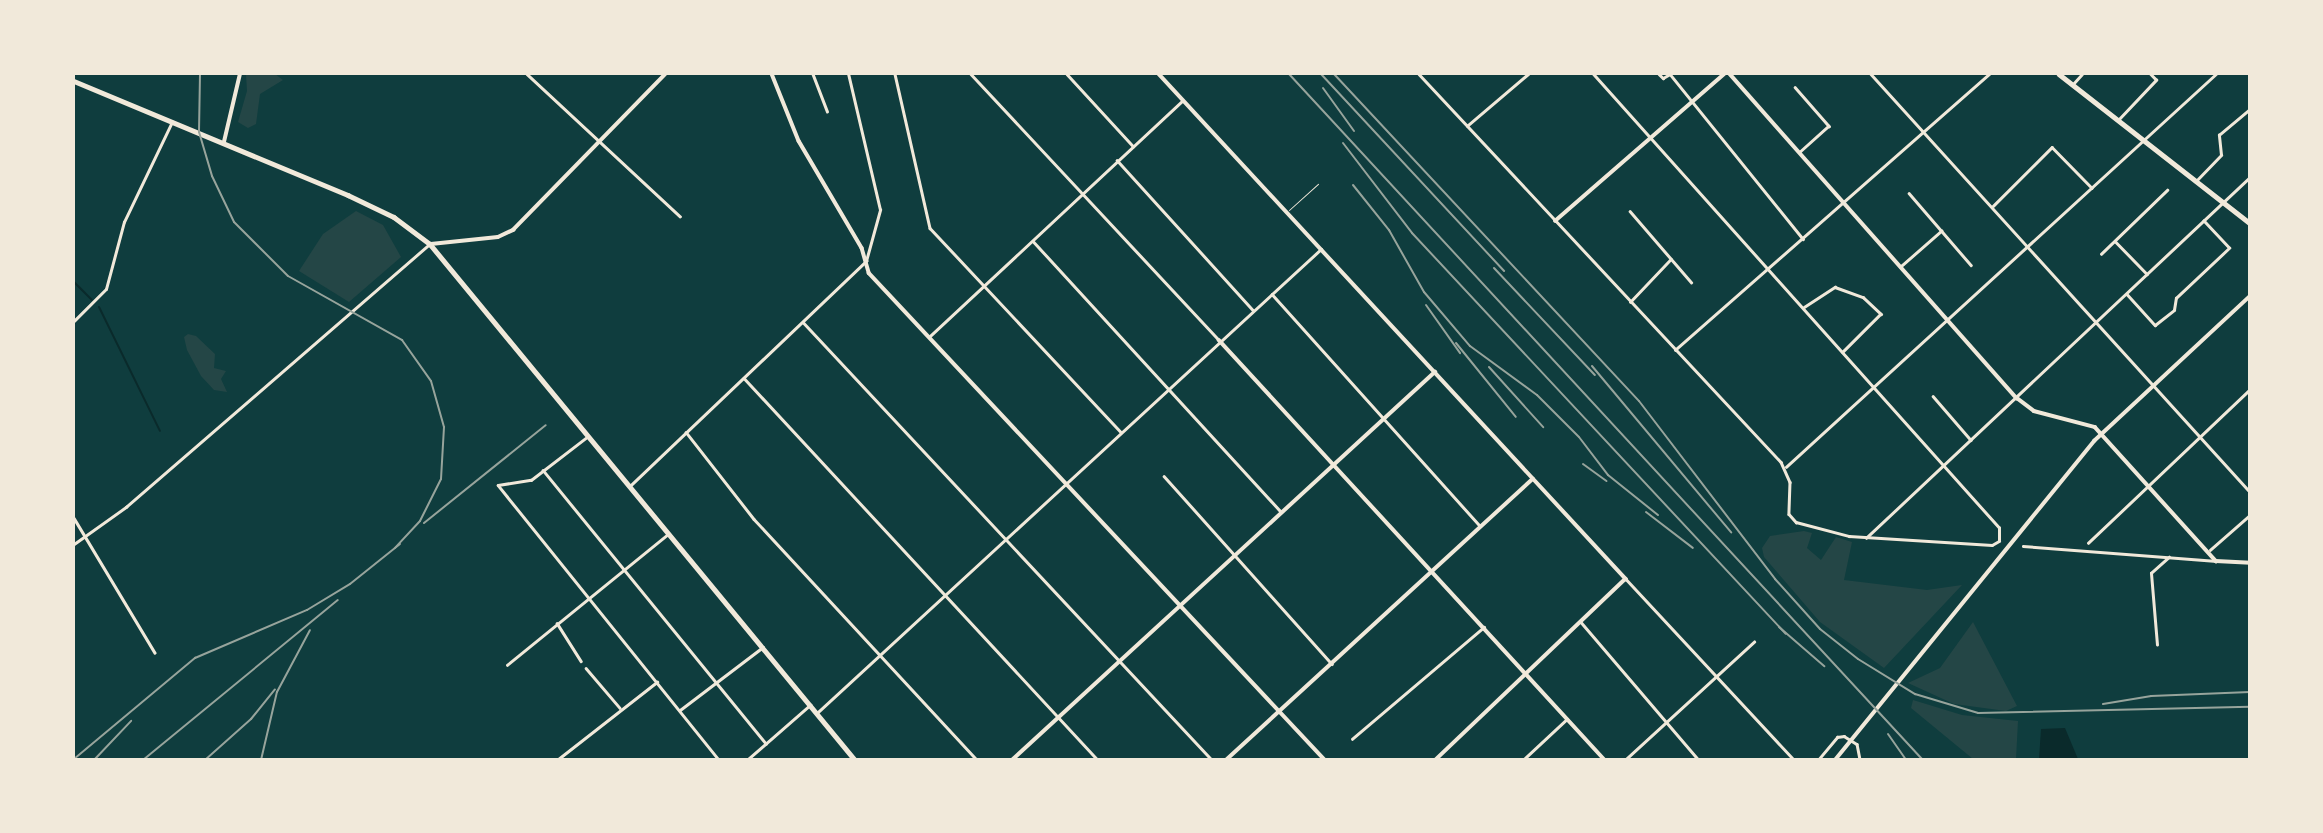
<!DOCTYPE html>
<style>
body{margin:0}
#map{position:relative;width:2323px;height:833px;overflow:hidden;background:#0f3d3e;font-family:"Open Sans",sans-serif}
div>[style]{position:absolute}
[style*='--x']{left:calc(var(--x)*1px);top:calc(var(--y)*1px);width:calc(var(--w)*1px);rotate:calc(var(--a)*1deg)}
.green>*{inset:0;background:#244646}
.water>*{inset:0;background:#0a2a2b}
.stream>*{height:2px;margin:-1px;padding:0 1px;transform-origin:1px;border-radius:1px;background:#0a2a2b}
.service>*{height:1px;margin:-0.5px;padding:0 0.5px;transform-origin:0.5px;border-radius:0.5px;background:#f1e9da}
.minor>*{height:2.5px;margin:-1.25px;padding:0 1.25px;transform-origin:1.25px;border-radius:1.25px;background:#f1e9da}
.tertiary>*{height:3.5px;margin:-1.75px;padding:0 1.75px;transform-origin:1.75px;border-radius:1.75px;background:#f1e9da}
.secondary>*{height:3.5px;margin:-1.75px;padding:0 1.75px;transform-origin:1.75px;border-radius:1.75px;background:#f1e9da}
.primary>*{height:4.5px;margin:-2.25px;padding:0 2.25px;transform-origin:2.25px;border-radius:2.25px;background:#f1e9da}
.rail>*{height:2px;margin:-1px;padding:0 1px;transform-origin:1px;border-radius:1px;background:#97a49c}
span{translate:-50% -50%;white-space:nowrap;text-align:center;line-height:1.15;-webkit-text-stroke:5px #f1e9da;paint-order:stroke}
.frame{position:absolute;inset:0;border:75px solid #f1e9da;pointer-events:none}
</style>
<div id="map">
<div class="green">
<i style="clip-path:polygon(246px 74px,275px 74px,283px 80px,260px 94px,256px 124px,248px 128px,238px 122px,247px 91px)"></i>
<i style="clip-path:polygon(356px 211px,383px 225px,401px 257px,349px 302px,299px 271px,323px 234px)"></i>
<i style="clip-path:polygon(188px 334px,196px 336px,215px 354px,214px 368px,226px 371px,221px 379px,227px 392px,214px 390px,201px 376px,187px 350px,184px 337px)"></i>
<i style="clip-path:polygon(1804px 531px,1812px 533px,1807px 548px,1821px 560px,1836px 537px,1852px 542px,1844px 580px,1927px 590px,1962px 585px,1884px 668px,1820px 622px,1764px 557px,1762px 548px,1770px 536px)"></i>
<i style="clip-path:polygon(1973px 622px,2017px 706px,2006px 711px,1954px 704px,1908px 683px,1940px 668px)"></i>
<i style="clip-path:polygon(1913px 700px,1962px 715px,2018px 721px,2016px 759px,1973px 759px,1911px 708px)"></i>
</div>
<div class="water">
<i style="clip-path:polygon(2065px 728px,2078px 759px,2039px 759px,2041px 729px)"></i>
</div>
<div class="stream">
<i style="--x:74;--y:282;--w:25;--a:45"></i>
<i style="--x:99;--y:307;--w:138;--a:63.8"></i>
</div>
<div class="service">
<i style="--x:1289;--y:210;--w:39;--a:-42"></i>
</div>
<div class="minor">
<i style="--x:527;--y:74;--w:209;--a:42.9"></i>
<i style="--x:813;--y:74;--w:40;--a:69"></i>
<i style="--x:895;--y:74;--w:158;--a:77.2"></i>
<i style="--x:930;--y:228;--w:279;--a:46.9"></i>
<i style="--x:971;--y:74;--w:364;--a:47"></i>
<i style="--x:1067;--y:74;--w:98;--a:47.5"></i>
<i style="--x:1419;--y:74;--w:531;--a:46.99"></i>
<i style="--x:1781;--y:462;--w:22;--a:66"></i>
<i style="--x:1790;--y:482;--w:32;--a:92"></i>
<i style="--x:1789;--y:514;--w:11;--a:49"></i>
<i style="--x:1796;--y:522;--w:55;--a:14.8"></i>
<i style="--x:1849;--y:536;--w:143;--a:3.6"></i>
<i style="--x:1992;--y:545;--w:8;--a:-30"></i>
<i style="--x:1999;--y:541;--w:13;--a:-90"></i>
<i style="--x:1999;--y:528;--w:609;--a:-131.81"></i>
<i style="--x:1659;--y:74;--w:6;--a:45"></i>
<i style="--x:1663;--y:78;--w:8;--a:-30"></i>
<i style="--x:1670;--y:74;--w:212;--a:51.1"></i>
<i style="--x:1871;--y:74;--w:564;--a:47.8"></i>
<i style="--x:2073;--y:84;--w:13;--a:-48"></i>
<i style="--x:1795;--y:87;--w:52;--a:48.9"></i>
<i style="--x:1829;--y:126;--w:39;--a:138"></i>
<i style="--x:2119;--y:119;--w:54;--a:-46.5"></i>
<i style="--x:2156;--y:80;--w:8;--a:-135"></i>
<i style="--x:1467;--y:126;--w:80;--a:-40.4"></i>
<i style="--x:1117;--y:160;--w:202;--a:47.8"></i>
<i style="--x:2196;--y:181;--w:36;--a:-46"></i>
<i style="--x:2221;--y:155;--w:20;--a:-96"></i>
<i style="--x:2219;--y:135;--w:40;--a:-40"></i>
<i style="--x:1909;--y:193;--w:95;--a:49.3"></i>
<i style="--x:1993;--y:206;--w:83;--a:-45"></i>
<i style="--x:2052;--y:147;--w:57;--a:45.7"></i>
<i style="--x:1630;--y:211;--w:94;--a:49.3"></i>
<i style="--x:1033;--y:241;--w:367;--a:47.5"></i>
<i style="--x:2115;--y:241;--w:46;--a:45.9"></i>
<i style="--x:2101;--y:254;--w:92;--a:-44.1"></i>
<i style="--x:1900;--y:267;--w:55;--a:-41.3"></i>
<i style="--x:1272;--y:294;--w:312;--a:48.1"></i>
<i style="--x:2127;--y:294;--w:42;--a:47.9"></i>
<i style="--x:2155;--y:325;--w:24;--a:-38"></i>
<i style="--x:2174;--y:310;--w:12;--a:-81"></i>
<i style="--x:2176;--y:298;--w:73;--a:-43.3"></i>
<i style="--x:2229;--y:248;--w:37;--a:-133"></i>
<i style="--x:1630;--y:302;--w:59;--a:-46.4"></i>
<i style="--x:1804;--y:307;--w:37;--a:-33"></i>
<i style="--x:1835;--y:287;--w:30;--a:20"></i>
<i style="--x:1863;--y:297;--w:25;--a:43"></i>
<i style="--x:1881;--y:314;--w:54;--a:135"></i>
<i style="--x:74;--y:321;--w:45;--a:-45"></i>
<i style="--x:106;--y:289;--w:69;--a:-75"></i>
<i style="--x:124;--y:222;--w:111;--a:-64.4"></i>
<i style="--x:803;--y:322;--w:599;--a:46.96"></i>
<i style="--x:929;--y:337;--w:346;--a:-43"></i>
<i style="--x:1675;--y:350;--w:418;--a:-41.3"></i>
<i style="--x:744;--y:378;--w:521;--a:47.18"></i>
<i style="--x:1933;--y:396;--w:58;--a:49.2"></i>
<i style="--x:686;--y:432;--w:110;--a:52"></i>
<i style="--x:754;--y:519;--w:328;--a:47.2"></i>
<i style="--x:1786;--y:467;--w:583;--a:-42.43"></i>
<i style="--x:543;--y:470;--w:353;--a:50.8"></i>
<i style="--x:1164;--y:476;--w:252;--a:48.2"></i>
<i style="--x:498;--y:485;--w:353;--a:51.2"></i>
<i style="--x:498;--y:485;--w:33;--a:-9"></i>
<i style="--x:531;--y:480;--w:71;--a:-37.5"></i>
<i style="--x:631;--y:485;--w:325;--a:-43.6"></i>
<i style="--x:866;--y:261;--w:53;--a:-74.6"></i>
<i style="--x:880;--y:210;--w:140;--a:-103.2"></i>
<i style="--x:74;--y:518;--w:157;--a:59"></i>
<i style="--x:1866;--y:538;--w:527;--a:-43.23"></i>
<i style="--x:2088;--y:543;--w:224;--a:-43.5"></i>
<i style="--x:74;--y:544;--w:64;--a:-35.4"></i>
<i style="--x:126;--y:507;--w:402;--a:-40.9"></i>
<i style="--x:2023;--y:546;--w:194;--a:4.4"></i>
<i style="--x:2210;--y:550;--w:53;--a:-41.2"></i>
<i style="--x:1627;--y:580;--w:246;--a:47.1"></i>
<i style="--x:1581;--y:622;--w:182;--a:49.5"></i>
<i style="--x:557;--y:623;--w:45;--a:57.7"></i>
<i style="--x:2157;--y:645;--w:72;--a:-94.8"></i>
<i style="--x:2151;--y:573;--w:24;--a:-42"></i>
<i style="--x:507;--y:665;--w:208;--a:-39.1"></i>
<i style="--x:586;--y:668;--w:52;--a:49.6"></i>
<i style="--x:680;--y:710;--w:104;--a:-37.2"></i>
<i style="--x:817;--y:713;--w:685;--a:-42.63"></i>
<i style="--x:1352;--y:739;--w:173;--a:-40.3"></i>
<i style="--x:557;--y:760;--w:127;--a:-38"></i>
<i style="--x:747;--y:760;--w:84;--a:-41.1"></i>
<i style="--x:1523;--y:760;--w:60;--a:-43"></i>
<i style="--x:1625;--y:760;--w:175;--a:-42.5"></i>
<i style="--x:1818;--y:760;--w:30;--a:-50"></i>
<i style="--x:1837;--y:737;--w:7;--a:-8"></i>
<i style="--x:1844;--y:736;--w:15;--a:32"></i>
<i style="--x:1857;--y:744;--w:16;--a:79"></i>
</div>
<div class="tertiary">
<i style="--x:772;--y:74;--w:72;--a:68.1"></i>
<i style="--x:799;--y:141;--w:124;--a:59.5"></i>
<i style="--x:862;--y:248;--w:26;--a:74"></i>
<i style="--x:869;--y:273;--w:667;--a:46.88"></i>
<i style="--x:1159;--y:74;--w:688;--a:47.24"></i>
<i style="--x:1626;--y:579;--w:262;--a:136.4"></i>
<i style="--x:1730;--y:74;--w:433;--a:48.5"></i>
<i style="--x:2017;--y:398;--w:21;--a:37"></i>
<i style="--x:2034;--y:411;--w:63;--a:14.7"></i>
<i style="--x:2095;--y:427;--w:181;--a:47.9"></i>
<i style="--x:2216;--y:561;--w:34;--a:3"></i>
<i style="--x:1555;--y:221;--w:224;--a:-41"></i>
<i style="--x:431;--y:244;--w:67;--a:-6"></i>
<i style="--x:498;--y:237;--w:17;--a:-25"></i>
<i style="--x:513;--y:230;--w:218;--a:-45.7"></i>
<i style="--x:1219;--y:340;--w:570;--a:47.42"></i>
<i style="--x:1012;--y:760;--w:574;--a:-42.53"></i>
<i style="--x:1226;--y:760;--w:416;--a:-42.5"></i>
</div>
<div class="secondary">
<i style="--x:224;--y:142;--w:70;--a:-76.8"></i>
<i style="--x:1835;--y:760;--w:411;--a:-50.9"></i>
<i style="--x:2094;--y:441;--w:213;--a:-42.9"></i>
</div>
<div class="primary">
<i style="--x:2059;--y:74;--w:242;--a:38"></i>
<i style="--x:74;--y:81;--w:297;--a:22.6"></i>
<i style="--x:348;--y:195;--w:51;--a:25.6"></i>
<i style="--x:394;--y:217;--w:45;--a:36.9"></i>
<i style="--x:430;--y:244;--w:668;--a:50.52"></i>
</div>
<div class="rail">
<i style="--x:200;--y:74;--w:58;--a:91"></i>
<i style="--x:199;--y:132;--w:46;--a:73.5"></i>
<i style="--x:212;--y:176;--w:51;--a:64.4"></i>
<i style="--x:234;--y:222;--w:76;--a:45"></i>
<i style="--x:288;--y:276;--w:131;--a:29.3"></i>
<i style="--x:402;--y:340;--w:50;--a:54.7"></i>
<i style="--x:431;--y:381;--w:48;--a:74.2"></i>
<i style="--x:444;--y:427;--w:52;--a:93.3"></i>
<i style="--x:441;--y:479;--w:47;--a:116.6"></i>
<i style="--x:420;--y:521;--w:37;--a:133"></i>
<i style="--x:1289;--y:74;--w:934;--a:47.26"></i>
<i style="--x:1321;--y:74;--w:269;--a:47.1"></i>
<i style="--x:1334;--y:74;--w:447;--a:47"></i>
<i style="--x:1639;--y:401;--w:224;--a:52.6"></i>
<i style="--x:1775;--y:579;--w:67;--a:48"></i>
<i style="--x:1820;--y:629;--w:48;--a:38.3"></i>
<i style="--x:1858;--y:659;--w:67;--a:31.6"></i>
<i style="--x:1915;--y:694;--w:66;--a:16.8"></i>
<i style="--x:1978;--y:713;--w:272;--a:-1.3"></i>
<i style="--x:1323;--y:88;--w:53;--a:54.2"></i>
<i style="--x:1343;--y:143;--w:113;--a:52.5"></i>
<i style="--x:1412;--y:233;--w:548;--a:47"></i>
<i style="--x:1353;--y:185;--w:58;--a:51.3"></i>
<i style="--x:1389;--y:230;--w:71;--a:60.6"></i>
<i style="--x:1424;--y:292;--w:71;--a:49.6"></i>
<i style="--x:1470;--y:346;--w:83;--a:36.2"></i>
<i style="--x:1537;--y:395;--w:59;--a:45"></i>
<i style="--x:1579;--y:437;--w:48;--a:52.7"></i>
<i style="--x:1608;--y:475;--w:64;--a:38.7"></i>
<i style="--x:1494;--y:268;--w:147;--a:46.7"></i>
<i style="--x:1426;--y:305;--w:59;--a:54.7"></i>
<i style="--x:1456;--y:343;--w:95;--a:51"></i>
<i style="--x:1592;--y:366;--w:217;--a:50.1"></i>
<i style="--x:1489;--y:367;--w:81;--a:48"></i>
<i style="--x:1583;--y:464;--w:29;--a:36"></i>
<i style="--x:1646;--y:512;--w:59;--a:37.5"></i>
<i style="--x:424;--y:523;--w:156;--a:-38.8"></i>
<i style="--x:1779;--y:627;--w:60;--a:40.9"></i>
<i style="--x:2103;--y:704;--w:49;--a:-9.5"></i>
<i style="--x:2151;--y:696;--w:99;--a:-2.3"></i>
<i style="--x:1888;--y:734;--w:32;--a:55"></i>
<i style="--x:74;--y:759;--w:158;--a:-39.9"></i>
<i style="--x:195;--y:658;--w:122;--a:-23.2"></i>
<i style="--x:307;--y:610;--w:50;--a:-31.2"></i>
<i style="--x:350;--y:584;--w:64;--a:-38.7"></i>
<i style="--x:94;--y:760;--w:54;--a:-46.5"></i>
<i style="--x:143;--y:760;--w:252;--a:-39.4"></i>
<i style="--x:205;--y:760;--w:62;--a:-41.7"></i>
<i style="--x:251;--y:719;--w:38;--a:-51"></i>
<i style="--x:261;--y:760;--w:70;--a:-76.8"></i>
<i style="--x:277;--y:692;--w:70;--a:-62"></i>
</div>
<div class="frame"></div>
</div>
